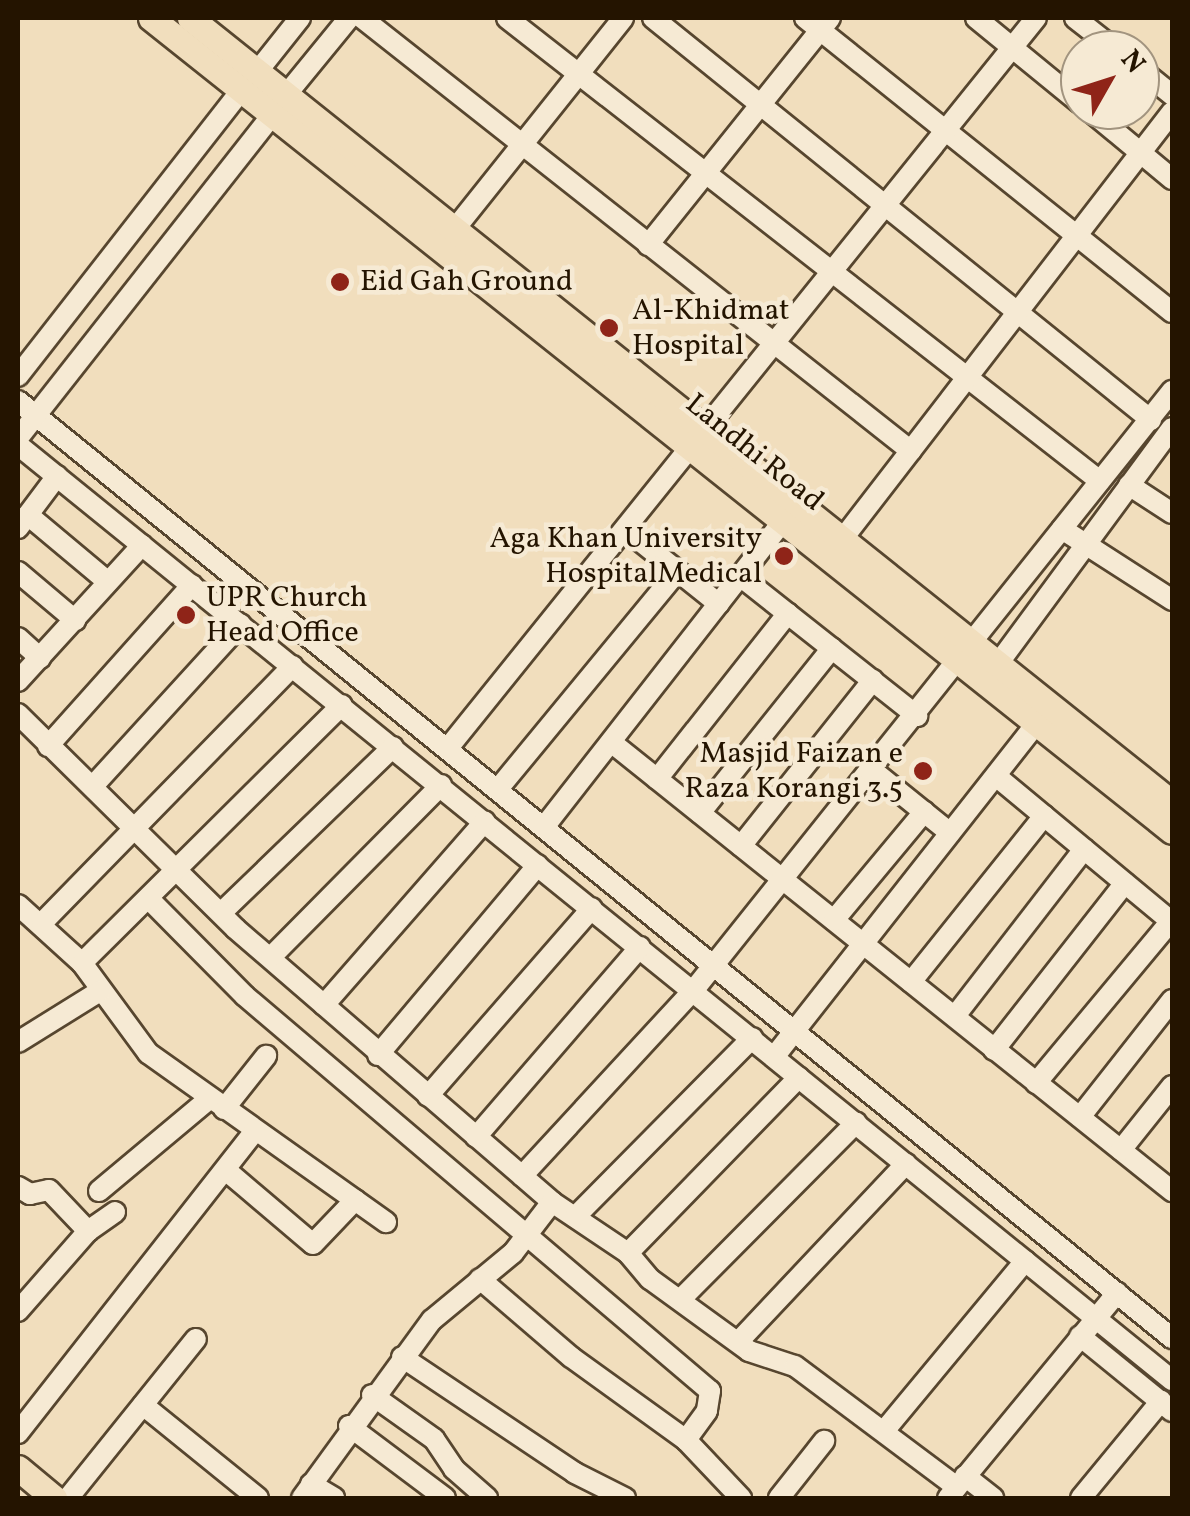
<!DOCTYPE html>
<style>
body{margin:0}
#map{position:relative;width:1190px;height:1516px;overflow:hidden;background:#f1debd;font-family:Vollkorn,serif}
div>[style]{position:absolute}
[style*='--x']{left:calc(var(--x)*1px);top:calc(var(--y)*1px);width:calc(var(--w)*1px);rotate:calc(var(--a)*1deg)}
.roads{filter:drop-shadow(2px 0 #57462f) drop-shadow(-2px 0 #57462f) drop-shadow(0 2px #57462f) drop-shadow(0 -2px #57462f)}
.minor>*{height:20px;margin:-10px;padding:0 10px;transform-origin:10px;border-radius:10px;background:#f6ead4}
.major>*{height:25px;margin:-12.5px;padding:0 12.5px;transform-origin:12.5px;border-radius:12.5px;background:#f1debd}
.dots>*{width:28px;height:28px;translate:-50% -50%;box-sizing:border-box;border:5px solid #f6ead4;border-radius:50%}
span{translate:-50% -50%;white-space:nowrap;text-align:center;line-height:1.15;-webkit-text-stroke:9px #f6ead4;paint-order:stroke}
.poi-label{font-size:30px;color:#241400}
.left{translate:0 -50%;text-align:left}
.right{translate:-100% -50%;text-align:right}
.street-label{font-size:30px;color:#241400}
.frame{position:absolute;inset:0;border:20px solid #241400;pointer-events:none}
.north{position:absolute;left:1060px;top:30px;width:100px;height:100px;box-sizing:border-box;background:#f6ead4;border:2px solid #a2947f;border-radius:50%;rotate:51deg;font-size:28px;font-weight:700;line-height:40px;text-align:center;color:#241400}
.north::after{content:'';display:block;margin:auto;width:35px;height:45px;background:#8f2418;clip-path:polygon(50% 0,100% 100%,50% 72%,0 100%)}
</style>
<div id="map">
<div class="roads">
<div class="minor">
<i style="--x:362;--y:18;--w:699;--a:38.26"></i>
<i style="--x:507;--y:18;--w:752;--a:37.98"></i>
<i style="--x:653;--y:18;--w:640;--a:38.91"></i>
<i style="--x:805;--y:18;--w:470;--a:38.7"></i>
<i style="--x:976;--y:18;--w:134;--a:39.3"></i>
<i style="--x:1075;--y:18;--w:52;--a:38"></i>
<i style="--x:1140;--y:69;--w:41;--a:39.1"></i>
<i style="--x:257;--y:72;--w:69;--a:-51.5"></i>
<i style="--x:286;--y:95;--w:99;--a:-50.7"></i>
<i style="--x:1089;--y:110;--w:108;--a:39.7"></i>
<i style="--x:454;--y:230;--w:271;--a:-51.4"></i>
<i style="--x:648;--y:245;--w:291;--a:-51.3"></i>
<i style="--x:18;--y:376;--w:362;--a:-52"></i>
<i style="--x:18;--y:401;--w:1487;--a:39.08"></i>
<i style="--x:18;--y:438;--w:409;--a:-51.8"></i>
<i style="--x:18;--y:445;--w:1485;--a:39.02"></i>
<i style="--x:1129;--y:485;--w:51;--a:33.1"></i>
<i style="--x:28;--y:515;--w:104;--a:39.9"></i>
<i style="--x:18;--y:528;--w:65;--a:-53.1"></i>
<i style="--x:625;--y:529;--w:120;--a:38.6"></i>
<i style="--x:1062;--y:529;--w:131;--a:32.8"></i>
<i style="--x:841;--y:541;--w:542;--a:-52.35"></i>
<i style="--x:18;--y:572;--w:75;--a:40.1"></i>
<i style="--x:740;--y:576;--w:226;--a:38.3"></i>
<i style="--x:18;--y:638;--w:30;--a:42"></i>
<i style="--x:989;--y:676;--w:308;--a:-53.6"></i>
<i style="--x:18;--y:681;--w:184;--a:-47.6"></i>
<i style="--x:18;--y:714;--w:306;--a:44.6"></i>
<i style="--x:236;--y:929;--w:418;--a:40.8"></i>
<i style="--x:552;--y:1202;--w:92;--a:33.9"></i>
<i style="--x:628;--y:1253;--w:34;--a:50"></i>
<i style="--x:650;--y:1279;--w:122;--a:36"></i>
<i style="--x:749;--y:1351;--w:48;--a:18.1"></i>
<i style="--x:795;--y:1366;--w:202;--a:36.8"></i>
<i style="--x:611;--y:742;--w:719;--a:38.67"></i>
<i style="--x:48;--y:746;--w:216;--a:-48.2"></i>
<i style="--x:448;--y:748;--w:937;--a:-51.15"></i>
<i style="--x:872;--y:770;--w:100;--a:38.9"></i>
<i style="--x:996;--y:776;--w:229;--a:39.7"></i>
<i style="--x:657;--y:779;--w:211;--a:-51.7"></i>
<i style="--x:93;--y:786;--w:219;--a:-47.6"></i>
<i style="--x:498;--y:789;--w:281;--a:-50.5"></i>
<i style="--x:700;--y:813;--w:211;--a:-51.3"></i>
<i style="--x:544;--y:827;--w:391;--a:-52"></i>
<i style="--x:741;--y:846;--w:212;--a:-51.5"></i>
<i style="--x:148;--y:898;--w:138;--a:45.3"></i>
<i style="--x:245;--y:996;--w:610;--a:40.35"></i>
<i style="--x:710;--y:1391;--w:20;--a:99"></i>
<i style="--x:707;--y:1411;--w:36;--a:126"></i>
<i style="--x:18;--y:905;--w:86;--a:42.2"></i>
<i style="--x:82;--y:963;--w:112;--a:53.7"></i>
<i style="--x:148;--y:1053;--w:292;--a:35.4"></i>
<i style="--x:221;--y:913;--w:239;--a:-44"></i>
<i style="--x:834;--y:920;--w:141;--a:-50.2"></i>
<i style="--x:42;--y:923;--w:359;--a:-45.7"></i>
<i style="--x:271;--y:957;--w:242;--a:-45.3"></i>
<i style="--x:82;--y:963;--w:366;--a:-44.8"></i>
<i style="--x:911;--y:982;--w:213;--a:-51.3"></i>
<i style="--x:324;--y:1005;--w:244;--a:-48.8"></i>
<i style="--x:955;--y:1016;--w:211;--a:-52.3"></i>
<i style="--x:18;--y:1042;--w:97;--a:-31.9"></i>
<i style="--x:994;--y:1050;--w:212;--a:-51.9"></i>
<i style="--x:378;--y:1055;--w:248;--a:-49.9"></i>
<i style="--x:774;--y:1057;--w:427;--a:-51.8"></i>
<i style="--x:1036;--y:1083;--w:211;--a:-50.2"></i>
<i style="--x:428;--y:1096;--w:249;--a:-48.9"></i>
<i style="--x:224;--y:1109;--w:68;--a:-51.6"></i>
<i style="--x:1080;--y:1117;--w:149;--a:-51.8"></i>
<i style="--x:476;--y:1137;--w:251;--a:-49.2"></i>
<i style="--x:1121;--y:1150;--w:82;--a:-51.4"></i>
<i style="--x:228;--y:1172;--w:111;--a:40.3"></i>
<i style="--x:313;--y:1244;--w:61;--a:-46.3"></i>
<i style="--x:522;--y:1176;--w:252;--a:-47.3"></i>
<i style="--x:693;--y:991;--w:768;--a:-51.4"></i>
<i style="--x:18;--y:1187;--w:14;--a:30"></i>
<i style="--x:30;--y:1194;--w:19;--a:-12"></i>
<i style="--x:49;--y:1190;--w:57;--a:46.4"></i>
<i style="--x:99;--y:1191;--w:143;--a:-39.9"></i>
<i style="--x:575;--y:1217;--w:252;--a:-45.3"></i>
<i style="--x:628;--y:1253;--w:245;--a:-45.8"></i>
<i style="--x:480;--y:1279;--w:120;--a:40.6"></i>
<i style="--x:571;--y:1357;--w:142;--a:35.8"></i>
<i style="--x:686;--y:1440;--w:80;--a:46.5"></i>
<i style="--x:680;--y:1300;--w:250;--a:-45.2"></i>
<i style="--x:18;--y:1311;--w:106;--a:-48.8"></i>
<i style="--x:88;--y:1231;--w:33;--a:-35"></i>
<i style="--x:1080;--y:1336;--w:119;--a:39.2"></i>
<i style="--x:738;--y:1342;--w:245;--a:-46.7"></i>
<i style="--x:402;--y:1357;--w:208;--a:33.8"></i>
<i style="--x:575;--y:1473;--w:56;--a:26.6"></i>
<i style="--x:372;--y:1395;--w:76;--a:35.4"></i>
<i style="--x:434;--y:1439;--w:36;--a:56"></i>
<i style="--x:454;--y:1469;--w:44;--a:41.3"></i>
<i style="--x:143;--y:1405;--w:148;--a:39"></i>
<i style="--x:349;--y:1426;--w:120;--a:36.9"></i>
<i style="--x:884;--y:1431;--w:221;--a:-50.3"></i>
<i style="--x:18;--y:1433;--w:384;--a:-51.9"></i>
<i style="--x:965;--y:1476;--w:36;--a:38"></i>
<i style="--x:311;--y:1484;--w:27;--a:31"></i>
<i style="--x:68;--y:1498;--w:204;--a:-51.2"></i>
<i style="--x:302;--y:1498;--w:220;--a:-53.9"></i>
<i style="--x:432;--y:1320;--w:105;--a:-39.6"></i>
<i style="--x:513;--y:1253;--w:64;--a:-52.6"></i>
<i style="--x:779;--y:1498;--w:73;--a:-51.7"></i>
<i style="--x:948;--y:1498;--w:266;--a:-50.5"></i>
<i style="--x:1081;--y:1498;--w:126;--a:-50.5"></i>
</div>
<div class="major">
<i style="--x:151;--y:18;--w:1305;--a:38.53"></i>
<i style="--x:190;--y:18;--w:1257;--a:38.64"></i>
<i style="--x:18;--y:1468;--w:47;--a:39.8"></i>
</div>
</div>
<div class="dots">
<i style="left:340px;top:282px;background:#8f2418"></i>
<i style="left:609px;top:328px;background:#8f2418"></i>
<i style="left:784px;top:556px;background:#8f2418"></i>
<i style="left:186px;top:615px;background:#8f2418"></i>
<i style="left:923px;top:771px;background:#8f2418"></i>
</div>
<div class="poi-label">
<span class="left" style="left:360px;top:282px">Eid Gah Ground</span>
<span class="left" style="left:632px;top:328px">Al-Khidmat<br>Hospital</span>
<span class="right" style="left:762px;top:556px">Aga Khan University<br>HospitalMedical</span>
<span class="left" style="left:206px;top:615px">UPR Church<br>Head Office</span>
<span class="right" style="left:903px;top:771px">Masjid Faizan e<br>Raza Korangi 3.5</span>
</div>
<div class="street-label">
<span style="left:754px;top:453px;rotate:39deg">Landhi Road</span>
</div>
<div class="frame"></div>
<div class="north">N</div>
</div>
